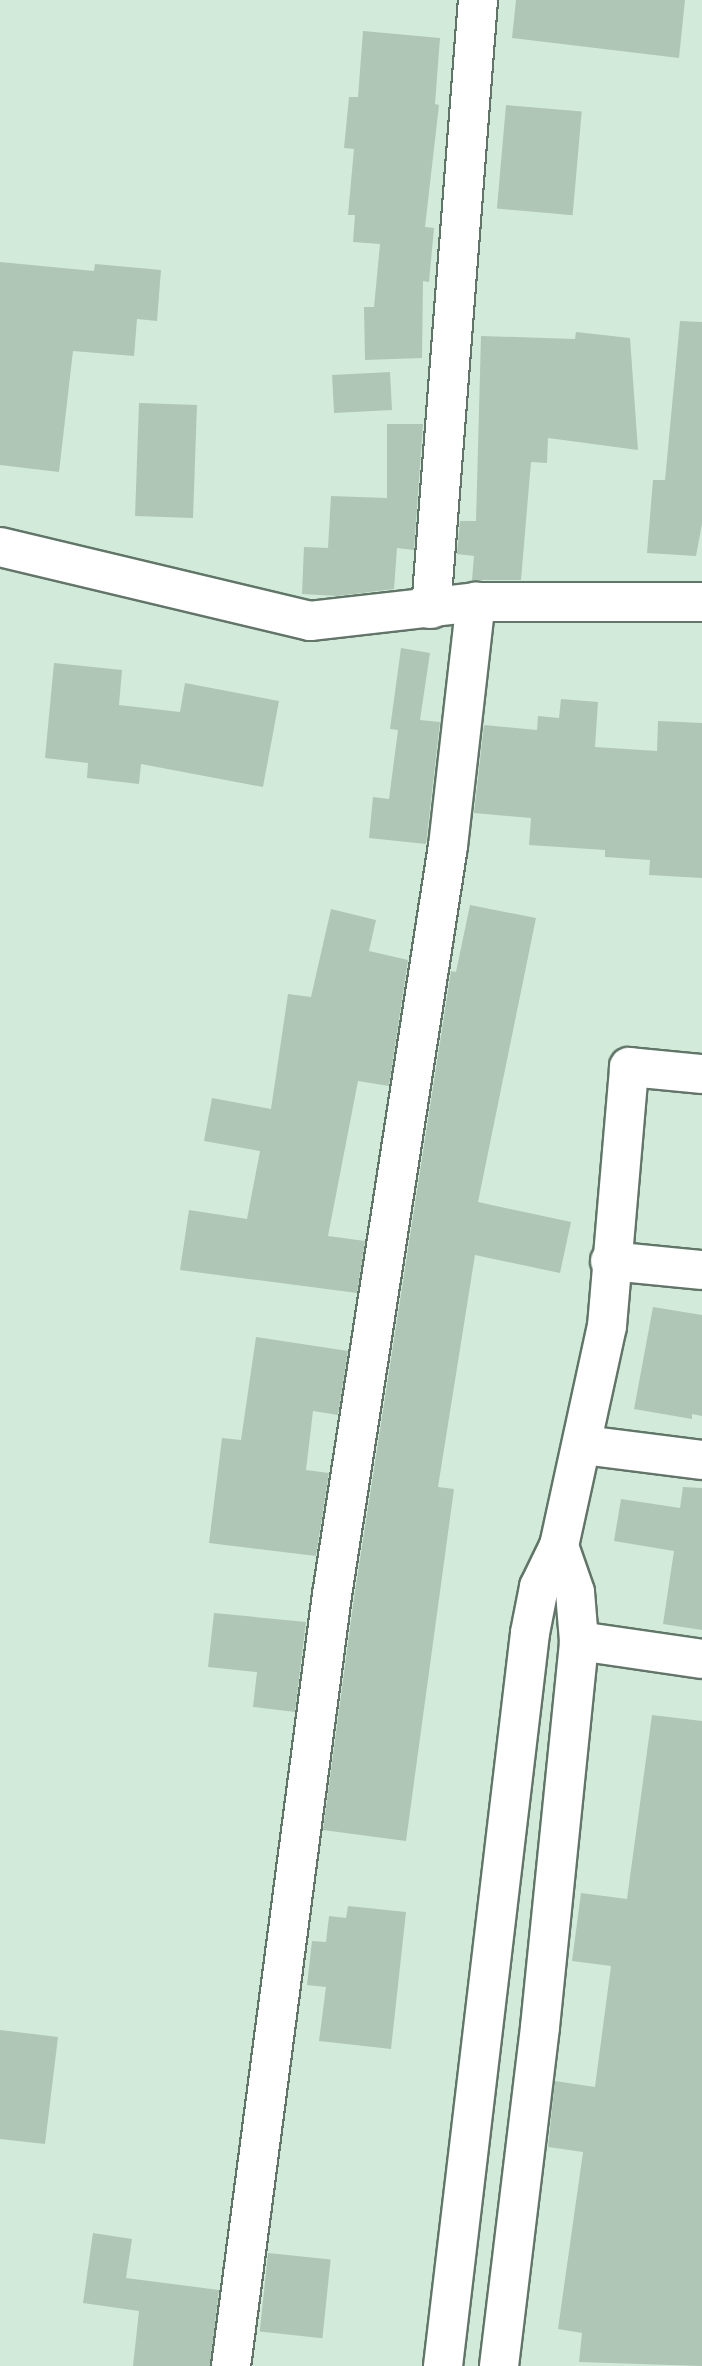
<!DOCTYPE html>
<style>
body{margin:0}
#map{position:relative;width:702px;height:2366px;overflow:hidden;background:#d2eada;font-family:Barlow,sans-serif}
div>[style]{position:absolute}
[style*='--x']{left:calc(var(--x)*1px);top:calc(var(--y)*1px);width:calc(var(--w)*1px);rotate:calc(var(--a)*1deg)}
.building>*{inset:0;background:#afc6b6;transform-origin:0 0}
.roads{filter:drop-shadow(2px 0 #617668) drop-shadow(-2px 0 #617668) drop-shadow(0 2px #617668) drop-shadow(0 -2px #617668)}
.minor>*{height:38px;margin:-19px;padding:0 19px;transform-origin:19px;border-radius:19px;background:#fff}
span{translate:-50% -50%;white-space:nowrap;text-align:center;line-height:1.15;-webkit-text-stroke:6px #fff;paint-order:stroke}
</style>
<div id="map">
<div class="building">
<i style="clip-path:polygon(516px 0,685px 0,679px 58px,512px 38px)"></i>
<i style="clip-path:polygon(363px 31px,440px 38px,435px 104px,439px 105px,425px 227px,434px 228px,429px 282px,423px 281px,422px 358px,365px 360px,364px 307px,374px 307px,380px 244px,353px 242px,355px 215px,348px 215px,354px 149px,344px 148px,349px 97px,358px 97px)"></i>
<i style="left:506px;top:105px;width:76px;height:104px;rotate:5deg"></i>
<i style="clip-path:polygon(0 262px,94px 271px,95px 264px,161px 270px,157px 321px,137px 319px,134px 356px,73px 351px,59px 472px,0 465px)"></i>
<i style="clip-path:polygon(680px 321px,702px 322px,702px 524px,696px 556px,647px 553px,653px 480px,665px 480px)"></i>
<i style="clip-path:polygon(576px 332px,630px 338px,638px 450px,548px 438px,547px 463px,531px 462px,521px 580px,472px 580px,474px 556px,457px 554px,460px 521px,476px 521px,481px 336px,575px 339px)"></i>
<i style="left:390px;top:372px;width:38px;height:58px;rotate:87deg"></i>
<i style="left:139px;top:403px;width:58px;height:113px;rotate:2deg"></i>
<i style="clip-path:polygon(387px 424px,423px 424px,414px 550px,397px 548px,394px 589px,337px 596px,302px 594px,304px 547px,328px 548px,331px 496px,387px 498px)"></i>
<i style="clip-path:polygon(401px 648px,430px 653px,420px 720px,440px 722px,426px 844px,369px 838px,373px 797px,389px 799px,398px 730px,390px 729px)"></i>
<i style="clip-path:polygon(54px 663px,122px 670px,119px 705px,180px 712px,185px 683px,279px 701px,263px 787px,141px 764px,139px 784px,87px 778px,88px 763px,45px 758px)"></i>
<i style="clip-path:polygon(561px 699px,598px 702px,595px 747px,657px 751px,658px 721px,702px 723px,702px 878px,649px 875px,650px 860px,605px 857px,605px 850px,529px 845px,531px 818px,474px 813px,484px 725px,537px 730px,538px 716px,559px 718px)"></i>
<i style="clip-path:polygon(470px 905px,536px 918px,478px 1202px,571px 1222px,560px 1273px,475px 1255px,438px 1487px,454px 1489px,406px 1841px,323px 1830px,354px 1598px,451px 971px,456px 972px)"></i>
<i style="clip-path:polygon(331px 909px,376px 920px,369px 951px,408px 960px,389px 1086px,358px 1081px,328px 1236px,365px 1241px,357px 1293px,180px 1270px,189px 1210px,247px 1219px,260px 1151px,204px 1141px,212px 1098px,271px 1109px,288px 994px,311px 997px)"></i>
<i style="clip-path:polygon(653px 1307px,702px 1315px,702px 1416px,692px 1414px,692px 1419px,634px 1409px)"></i>
<i style="clip-path:polygon(256px 1337px,348px 1351px,338px 1415px,313px 1411px,306px 1470px,329px 1473px,316px 1556px,209px 1543px,222px 1438px,241px 1440px)"></i>
<i style="clip-path:polygon(683px 1487px,702px 1488px,702px 1630px,663px 1624px,674px 1551px,614px 1541px,621px 1499px,680px 1508px)"></i>
<i style="clip-path:polygon(214px 1613px,306px 1622px,295px 1712px,253px 1707px,257px 1672px,208px 1667px)"></i>
<i style="clip-path:polygon(652px 1715px,702px 1721px,702px 2366px,579px 2362px,582px 2333px,558px 2329px,583px 2152px,548px 2147px,555px 2081px,595px 2087px,611px 1966px,572px 1961px,581px 1893px,627px 1899px)"></i>
<i style="clip-path:polygon(348px 1906px,406px 1912px,391px 2049px,319px 2041px,326px 1987px,307px 1985px,312px 1941px,326px 1942px,329px 1916px,346px 1918px)"></i>
<i style="clip-path:polygon(0 2030px,58px 2037px,45px 2144px,0 2139px)"></i>
<i style="clip-path:polygon(93px 2233px,132px 2239px,126px 2278px,219px 2290px,210px 2366px,133px 2366px,139px 2311px,83px 2303px)"></i>
<i style="left:268px;top:2253px;width:63px;height:79px;rotate:6deg"></i>
</div>
<div class="roads">
<div class="minor">
<i style="--x:0;--y:547;--w:319;--a:13.4"></i>
<i style="--x:310;--y:621;--w:167;--a:-6.5"></i>
<i style="--x:476;--y:602;--w:226;--a:0"></i>
<i style="--x:431;--y:609;--w:611;--a:-85.59"></i>
<i style="--x:610;--y:1261;--w:92;--a:5.6"></i>
<i style="--x:584;--y:1445;--w:119;--a:7.2"></i>
<i style="--x:579;--y:1641;--w:124;--a:8.3"></i>
<i style="--x:231;--y:2366;--w:778;--a:-82.54"></i>
<i style="--x:332;--y:1595;--w:758;--a:-81.2"></i>
<i style="--x:448;--y:846;--w:246;--a:-83.5"></i>
<i style="--x:443;--y:2366;--w:738;--a:-83.23"></i>
<i style="--x:530;--y:1633;--w:47;--a:-78.9"></i>
<i style="--x:539;--y:1587;--w:46;--a:-64"></i>
<i style="--x:559;--y:1546;--w:225;--a:-77.7"></i>
<i style="--x:607;--y:1326;--w:260;--a:-85.1"></i>
<i style="--x:629;--y:1067;--w:73;--a:5.5"></i>
<i style="--x:499;--y:2366;--w:341;--a:-83.1"></i>
<i style="--x:540;--y:2027;--w:388;--a:-84.2"></i>
<i style="--x:579;--y:1641;--w:49;--a:-94.7"></i>
<i style="--x:575;--y:1592;--w:49;--a:-109.2"></i>
</div>
</div>
</div>
